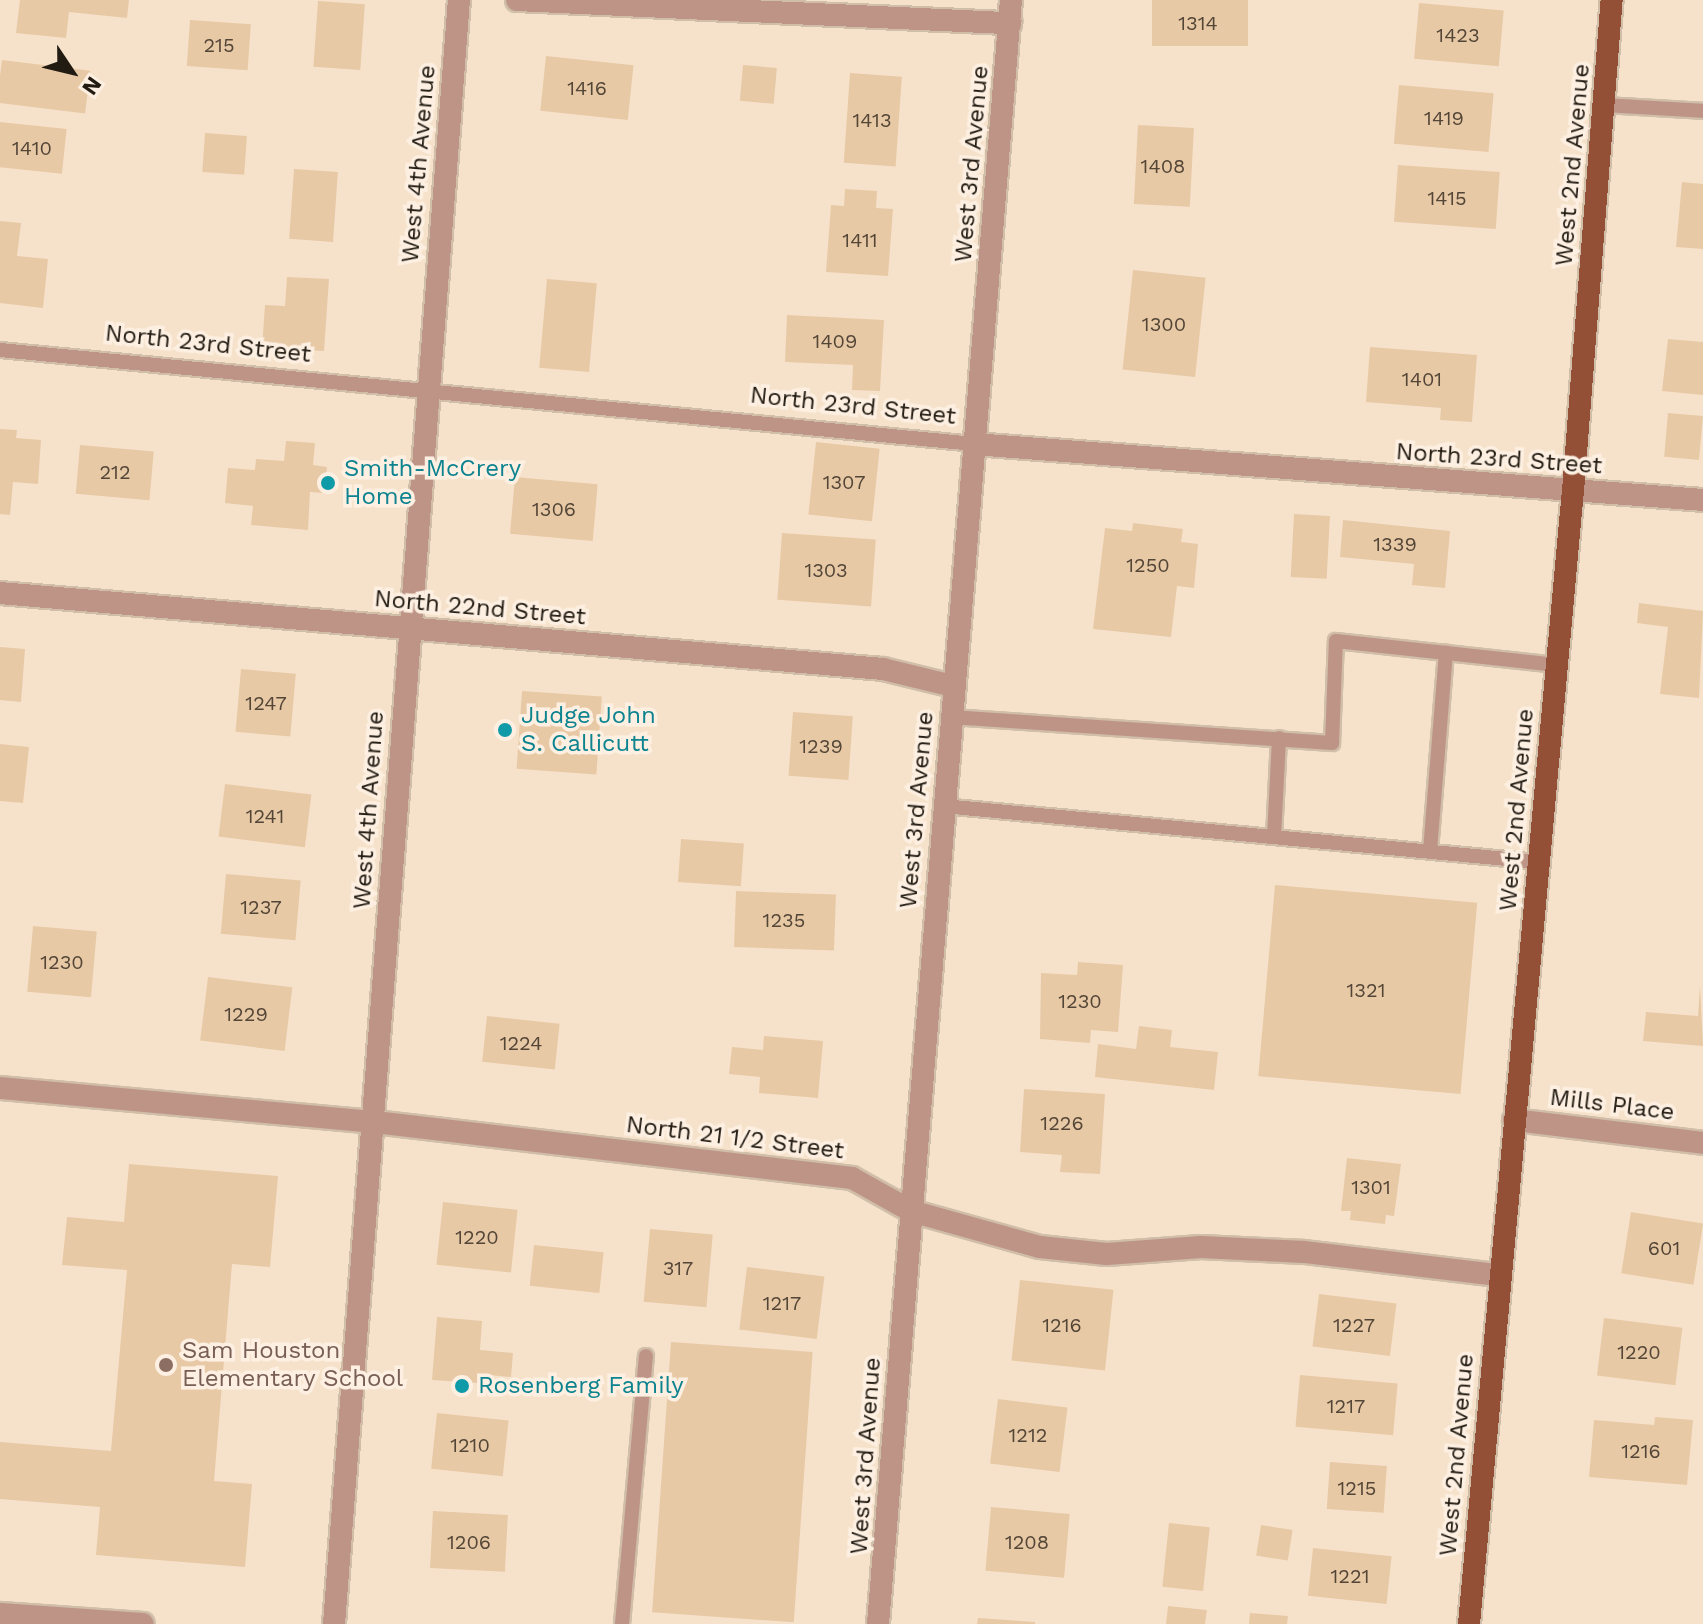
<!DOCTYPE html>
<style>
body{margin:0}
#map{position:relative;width:1703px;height:1624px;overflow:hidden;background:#f6e2ca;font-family:"Work Sans",sans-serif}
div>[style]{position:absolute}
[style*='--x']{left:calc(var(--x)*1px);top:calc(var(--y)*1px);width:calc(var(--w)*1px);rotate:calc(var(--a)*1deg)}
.building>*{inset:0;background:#e8c9a6;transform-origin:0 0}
.roads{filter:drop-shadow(2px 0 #d0bea9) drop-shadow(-2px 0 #d0bea9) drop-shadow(0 2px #d0bea9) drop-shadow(0 -2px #d0bea9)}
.service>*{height:14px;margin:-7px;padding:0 7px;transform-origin:7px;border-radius:7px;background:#bd9486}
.minor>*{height:22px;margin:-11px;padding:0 11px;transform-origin:11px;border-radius:11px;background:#bd9486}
.primary>*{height:22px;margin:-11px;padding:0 11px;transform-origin:11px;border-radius:11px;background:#944f37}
.dots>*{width:22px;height:22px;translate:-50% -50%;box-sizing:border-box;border:4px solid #fdf0e2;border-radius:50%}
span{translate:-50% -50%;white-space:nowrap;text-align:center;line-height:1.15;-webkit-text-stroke:7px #fdf0e2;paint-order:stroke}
.number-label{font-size:20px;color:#544637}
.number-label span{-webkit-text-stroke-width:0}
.street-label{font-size:24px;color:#221b12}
.culture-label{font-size:24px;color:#0d838f}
.left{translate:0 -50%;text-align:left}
.education-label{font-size:24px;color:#785e54}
.north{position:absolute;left:32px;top:32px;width:80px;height:80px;-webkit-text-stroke:6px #fdf0e2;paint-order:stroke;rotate:125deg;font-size:22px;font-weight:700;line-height:32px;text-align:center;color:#221b12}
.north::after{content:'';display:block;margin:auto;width:28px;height:36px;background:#221b12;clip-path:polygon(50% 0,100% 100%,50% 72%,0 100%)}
</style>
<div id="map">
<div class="building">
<i style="clip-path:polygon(20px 0,129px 0,127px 18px,69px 12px,66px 38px,16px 33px)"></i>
<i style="left:1152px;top:0;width:96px;height:46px"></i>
<i style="left:318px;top:1px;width:47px;height:66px;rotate:4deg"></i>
<i style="left:1419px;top:3px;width:85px;height:56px;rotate:5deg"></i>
<i style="left:190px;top:20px;width:61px;height:46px;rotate:4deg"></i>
<i style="left:546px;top:56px;width:88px;height:55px;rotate:6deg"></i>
<i style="left:2px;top:60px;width:89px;height:43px;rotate:7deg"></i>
<i style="left:743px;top:65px;width:34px;height:36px;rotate:5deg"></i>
<i style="left:850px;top:73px;width:52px;height:90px;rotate:4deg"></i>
<i style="left:1399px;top:85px;width:95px;height:59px;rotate:5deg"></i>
<i style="left:0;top:122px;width:67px;height:45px;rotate:6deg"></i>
<i style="left:1138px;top:125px;width:56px;height:79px;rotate:3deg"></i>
<i style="left:205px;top:133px;width:42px;height:39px;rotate:4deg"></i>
<i style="left:1398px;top:165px;width:102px;height:57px;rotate:4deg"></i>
<i style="left:294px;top:169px;width:44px;height:70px;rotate:4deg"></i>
<i style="clip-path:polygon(1682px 182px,1703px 184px,1703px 249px,1676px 247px)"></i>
<i style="clip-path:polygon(845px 189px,877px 191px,876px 208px,893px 209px,888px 276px,826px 272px,831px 205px,844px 206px)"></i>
<i style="clip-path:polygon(0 221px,21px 223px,17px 256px,48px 259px,43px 308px,0 303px)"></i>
<i style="left:1133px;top:270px;width:73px;height:100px;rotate:6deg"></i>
<i style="clip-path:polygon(287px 277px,329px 279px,324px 351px,262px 348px,265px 305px,285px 306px)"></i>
<i style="left:547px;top:279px;width:50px;height:89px;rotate:5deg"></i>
<i style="clip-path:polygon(787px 315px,884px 320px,880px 391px,852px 390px,853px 365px,785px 362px)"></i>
<i style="clip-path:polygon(1668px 339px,1703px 342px,1703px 395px,1662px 391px)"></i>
<i style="clip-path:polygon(1370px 347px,1477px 355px,1472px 422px,1440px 420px,1441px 408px,1366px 402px)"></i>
<i style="left:1668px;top:413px;width:35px;height:44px;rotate:5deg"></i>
<i style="clip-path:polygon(0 429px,17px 430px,16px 438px,41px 440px,38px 484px,13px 482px,10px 515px,0 514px)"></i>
<i style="clip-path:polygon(286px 441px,315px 443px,313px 465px,327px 467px,324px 493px,310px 492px,308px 530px,251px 525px,253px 506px,225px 503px,228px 468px,255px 470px,256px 459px,284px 461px)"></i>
<i style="left:816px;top:442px;width:64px;height:73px;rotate:6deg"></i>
<i style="left:80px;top:445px;width:74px;height:49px;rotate:5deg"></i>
<i style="left:515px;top:477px;width:83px;height:57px;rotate:5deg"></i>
<i style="left:1294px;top:514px;width:36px;height:63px;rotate:3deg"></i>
<i style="clip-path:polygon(1343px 520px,1450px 531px,1445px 588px,1412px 585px,1414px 564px,1340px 557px)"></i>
<i style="clip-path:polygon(1133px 523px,1183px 529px,1181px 542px,1198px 544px,1194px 588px,1177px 586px,1171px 637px,1093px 629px,1105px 528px,1132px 531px)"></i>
<i style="left:782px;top:533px;width:94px;height:67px;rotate:4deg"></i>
<i style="clip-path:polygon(1639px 603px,1703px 611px,1699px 698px,1660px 694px,1668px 627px,1637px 623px)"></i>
<i style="clip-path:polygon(0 647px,25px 649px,21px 702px,0 700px)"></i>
<i style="left:241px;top:669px;width:55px;height:63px;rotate:5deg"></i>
<i style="left:522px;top:691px;width:80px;height:78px;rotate:4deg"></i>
<i style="left:793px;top:712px;width:60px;height:64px;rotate:4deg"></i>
<i style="clip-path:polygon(0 744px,29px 747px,23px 803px,0 801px)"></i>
<i style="left:225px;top:784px;width:87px;height:53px;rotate:7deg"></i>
<i style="left:681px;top:839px;width:63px;height:43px;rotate:4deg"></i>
<i style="left:226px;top:874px;width:75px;height:60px;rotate:5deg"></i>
<i style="left:1275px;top:885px;width:203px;height:192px;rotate:5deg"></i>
<i style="left:736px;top:891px;width:100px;height:56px;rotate:2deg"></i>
<i style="left:33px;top:926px;width:64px;height:66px;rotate:5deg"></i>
<i style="clip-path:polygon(1078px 962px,1123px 965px,1118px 1032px,1091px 1030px,1090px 1043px,1040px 1039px,1041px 973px,1077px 975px)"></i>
<i style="left:208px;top:977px;width:85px;height:64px;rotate:7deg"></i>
<i style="clip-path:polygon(1700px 986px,1703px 1046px,1643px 1041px,1646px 1012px,1698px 1016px)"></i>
<i style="left:487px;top:1016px;width:73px;height:46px;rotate:6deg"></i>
<i style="clip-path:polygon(1139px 1026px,1172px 1030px,1170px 1047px,1218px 1052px,1214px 1090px,1095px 1077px,1098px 1044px,1136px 1049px)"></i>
<i style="clip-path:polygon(764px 1036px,823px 1041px,818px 1098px,759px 1093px,760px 1077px,729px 1074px,732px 1047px,763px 1050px)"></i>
<i style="clip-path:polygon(1024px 1089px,1105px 1094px,1100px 1174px,1060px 1172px,1062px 1155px,1020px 1152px)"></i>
<i style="clip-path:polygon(1347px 1158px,1401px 1164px,1394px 1216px,1386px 1215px,1385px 1224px,1350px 1220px,1351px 1211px,1341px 1211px)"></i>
<i style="clip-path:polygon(129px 1164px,278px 1176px,270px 1267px,232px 1264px,214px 1481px,252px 1484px,245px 1567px,96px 1555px,100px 1507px,0 1499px,0 1442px,111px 1451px,127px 1270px,62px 1265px,67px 1217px,124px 1222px)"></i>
<i style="left:443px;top:1202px;width:75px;height:63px;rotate:6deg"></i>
<i style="left:1631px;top:1212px;width:73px;height:62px;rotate:9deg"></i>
<i style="left:650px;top:1229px;width:63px;height:73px;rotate:5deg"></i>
<i style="left:534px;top:1245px;width:70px;height:41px;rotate:6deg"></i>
<i style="left:747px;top:1267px;width:78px;height:63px;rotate:7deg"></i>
<i style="left:1020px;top:1280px;width:94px;height:81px;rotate:6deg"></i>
<i style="left:1319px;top:1294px;width:78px;height:53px;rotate:7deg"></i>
<i style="clip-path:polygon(437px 1317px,482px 1321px,480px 1350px,513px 1353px,511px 1377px,478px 1374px,478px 1383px,432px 1380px)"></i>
<i style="left:1604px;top:1318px;width:79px;height:58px;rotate:7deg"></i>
<i style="left:671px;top:1342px;width:142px;height:271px;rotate:4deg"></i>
<i style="left:1300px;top:1375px;width:98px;height:52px;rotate:5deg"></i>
<i style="left:998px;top:1399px;width:70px;height:65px;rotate:7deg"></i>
<i style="left:437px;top:1413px;width:72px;height:56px;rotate:6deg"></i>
<i style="clip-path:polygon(1655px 1417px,1693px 1420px,1687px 1485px,1589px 1477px,1594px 1420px,1654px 1425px)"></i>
<i style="left:1330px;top:1462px;width:57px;height:47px;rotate:4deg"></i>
<i style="left:991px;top:1507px;width:79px;height:64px;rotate:5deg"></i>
<i style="left:433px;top:1511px;width:75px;height:57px;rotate:3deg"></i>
<i style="left:1169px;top:1523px;width:41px;height:64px;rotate:6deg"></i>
<i style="left:1261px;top:1525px;width:32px;height:31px;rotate:9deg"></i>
<i style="left:1313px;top:1548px;width:79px;height:48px;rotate:6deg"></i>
<i style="clip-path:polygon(1168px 1606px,1207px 1610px,1205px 1624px,1166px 1624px)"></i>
<i style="clip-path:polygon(1250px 1613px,1288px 1616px,1287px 1624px,1249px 1624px)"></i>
<i style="clip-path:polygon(978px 1618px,1035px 1622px,1035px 1624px,977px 1624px)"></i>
</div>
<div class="roads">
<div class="service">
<i style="--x:1603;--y:105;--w:100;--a:3.4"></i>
<i style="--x:0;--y:350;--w:979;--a:5.51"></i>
<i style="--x:951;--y:717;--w:382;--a:3.9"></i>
<i style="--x:1332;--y:743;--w:102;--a:-87.8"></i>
<i style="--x:1336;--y:641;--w:222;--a:6.2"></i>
<i style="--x:943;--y:806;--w:599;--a:5.37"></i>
<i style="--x:1274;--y:837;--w:99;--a:-87.1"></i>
<i style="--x:1430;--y:851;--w:199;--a:-85.4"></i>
<i style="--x:622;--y:1624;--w:269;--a:-84.9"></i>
</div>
<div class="minor">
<i style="--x:517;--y:0;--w:494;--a:2.7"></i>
<i style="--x:974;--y:444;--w:731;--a:4.39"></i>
<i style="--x:0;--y:593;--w:886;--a:4.92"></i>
<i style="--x:883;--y:669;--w:72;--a:13.7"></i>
<i style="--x:0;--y:1088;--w:377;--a:5.2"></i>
<i style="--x:375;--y:1122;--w:480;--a:6.7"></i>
<i style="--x:852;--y:1178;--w:68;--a:29.2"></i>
<i style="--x:911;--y:1211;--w:134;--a:15.6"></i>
<i style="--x:1040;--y:1247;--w:67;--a:6"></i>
<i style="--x:1107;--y:1254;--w:94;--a:-4.3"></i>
<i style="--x:1201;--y:1247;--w:103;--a:2.8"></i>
<i style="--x:1304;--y:1252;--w:195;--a:6.8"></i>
<i style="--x:1514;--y:1120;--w:190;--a:6.9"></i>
<i style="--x:0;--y:1614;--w:143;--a:4"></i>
<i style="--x:334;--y:1624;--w:1629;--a:-85.6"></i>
<i style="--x:878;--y:1624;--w:1629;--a:-85.32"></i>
</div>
<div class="primary">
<i style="--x:1469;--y:1624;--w:1138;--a:-84.76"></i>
<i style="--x:1573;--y:491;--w:493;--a:-85.5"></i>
</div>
</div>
<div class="dots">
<i style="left:328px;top:483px;background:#0f9aa8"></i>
<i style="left:505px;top:730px;background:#0f9aa8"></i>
<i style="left:166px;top:1365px;background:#8d6e63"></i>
<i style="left:462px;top:1386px;background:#0f9aa8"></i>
</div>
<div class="number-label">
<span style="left:1198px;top:23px">1314</span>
<span style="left:1458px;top:35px">1423</span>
<span style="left:219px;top:45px">215</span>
<span style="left:587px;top:88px">1416</span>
<span style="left:1444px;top:118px">1419</span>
<span style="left:872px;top:120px">1413</span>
<span style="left:32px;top:148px">1410</span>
<span style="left:1163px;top:166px">1408</span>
<span style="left:1447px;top:198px">1415</span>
<span style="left:860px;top:240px">1411</span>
<span style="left:1164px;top:324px">1300</span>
<span style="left:835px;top:341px">1409</span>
<span style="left:1422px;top:379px">1401</span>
<span style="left:115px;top:472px">212</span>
<span style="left:844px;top:482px">1307</span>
<span style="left:554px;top:509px">1306</span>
<span style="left:1395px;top:544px">1339</span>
<span style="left:1148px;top:565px">1250</span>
<span style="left:826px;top:570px">1303</span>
<span style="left:266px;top:703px">1247</span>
<span style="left:821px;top:746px">1239</span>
<span style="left:265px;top:816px">1241</span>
<span style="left:261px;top:907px">1237</span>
<span style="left:784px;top:920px">1235</span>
<span style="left:62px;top:962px">1230</span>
<span style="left:1366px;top:990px">1321</span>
<span style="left:1080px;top:1001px">1230</span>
<span style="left:246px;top:1014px">1229</span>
<span style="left:521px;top:1043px">1224</span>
<span style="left:1062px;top:1123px">1226</span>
<span style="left:1371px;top:1187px">1301</span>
<span style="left:477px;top:1237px">1220</span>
<span style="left:1664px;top:1248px">601</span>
<span style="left:678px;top:1268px">317</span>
<span style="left:782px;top:1303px">1217</span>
<span style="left:1062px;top:1325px">1216</span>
<span style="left:1354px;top:1325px">1227</span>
<span style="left:1639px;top:1352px">1220</span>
<span style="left:1346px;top:1406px">1217</span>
<span style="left:1028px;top:1435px">1212</span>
<span style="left:470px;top:1445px">1210</span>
<span style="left:1641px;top:1451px">1216</span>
<span style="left:1357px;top:1488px">1215</span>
<span style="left:469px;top:1542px">1206</span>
<span style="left:1027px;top:1542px">1208</span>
<span style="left:1350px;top:1576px">1221</span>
</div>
<div class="street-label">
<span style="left:419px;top:164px;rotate:-85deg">West 4th Avenue</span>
<span style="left:972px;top:164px;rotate:-85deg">West 3rd Avenue</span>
<span style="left:1573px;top:165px;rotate:-85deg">West 2nd Avenue</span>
<span style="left:208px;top:344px;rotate:6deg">North 23rd Street</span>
<span style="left:853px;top:406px;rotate:6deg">North 23rd Street</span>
<span style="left:1499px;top:459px;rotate:4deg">North 23rd Street</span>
<span style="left:480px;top:608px;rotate:5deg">North 22nd Street</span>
<span style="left:369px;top:810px;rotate:-86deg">West 4th Avenue</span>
<span style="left:917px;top:810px;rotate:-85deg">West 3rd Avenue</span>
<span style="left:1517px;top:810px;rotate:-85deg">West 2nd Avenue</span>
<span style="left:1612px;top:1105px;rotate:7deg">Mills Place</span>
<span style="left:735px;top:1138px;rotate:7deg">North 21 1/2 Street</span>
<span style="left:1457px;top:1455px;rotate:-85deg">West 2nd Avenue</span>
<span style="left:866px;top:1456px;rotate:-86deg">West 3rd Avenue</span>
</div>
<div class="culture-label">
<span class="left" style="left:344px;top:483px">Smith-McCrery<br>Home</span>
<span class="left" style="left:521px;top:730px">Judge John<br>S. Callicutt</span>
<span class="left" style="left:478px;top:1386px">Rosenberg Family</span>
</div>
<div class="education-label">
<span class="left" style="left:182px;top:1365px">Sam Houston<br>Elementary School</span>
</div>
<div class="north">N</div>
</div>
